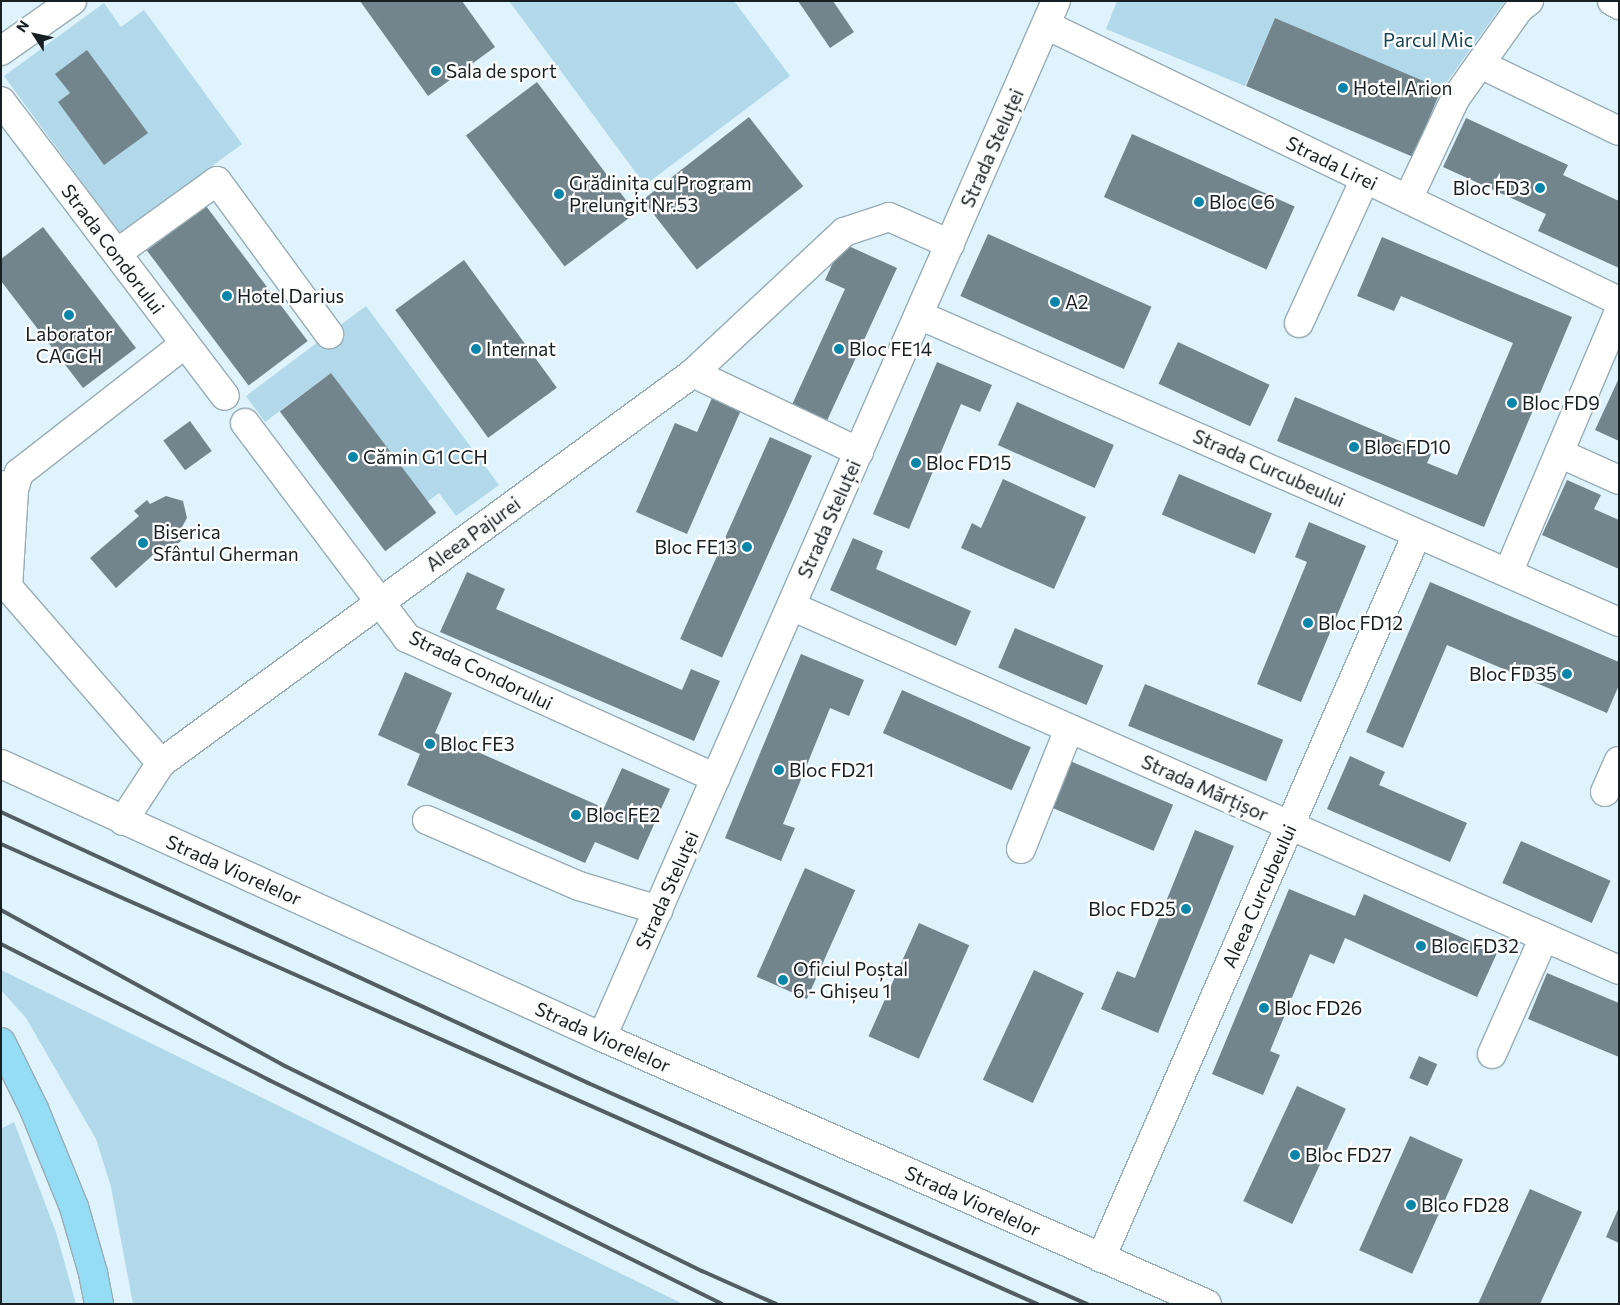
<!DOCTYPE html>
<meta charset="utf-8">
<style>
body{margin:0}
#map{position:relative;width:1620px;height:1305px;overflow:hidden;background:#dff3fc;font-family:Commissioner,sans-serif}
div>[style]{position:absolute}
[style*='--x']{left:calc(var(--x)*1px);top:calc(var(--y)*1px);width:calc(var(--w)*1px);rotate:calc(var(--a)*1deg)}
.green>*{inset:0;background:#b1d9ea}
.building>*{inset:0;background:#72848c;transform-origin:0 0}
.roads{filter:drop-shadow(1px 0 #98acb4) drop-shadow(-1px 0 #98acb4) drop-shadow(0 1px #98acb4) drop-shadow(0 -1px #98acb4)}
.minor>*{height:28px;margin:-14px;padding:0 14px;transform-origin:14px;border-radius:14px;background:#fff}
.major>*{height:28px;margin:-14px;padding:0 14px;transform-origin:14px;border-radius:14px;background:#95dcf5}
.rail>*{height:4px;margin:-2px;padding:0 2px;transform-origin:2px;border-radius:2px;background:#535e63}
.dots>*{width:14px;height:14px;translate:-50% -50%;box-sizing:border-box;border:2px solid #fdfdfd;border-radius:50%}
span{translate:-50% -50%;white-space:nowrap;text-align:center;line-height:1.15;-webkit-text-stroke:4.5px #fdfdfd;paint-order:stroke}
.park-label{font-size:19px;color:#174353}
.poi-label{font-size:19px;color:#181f23}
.left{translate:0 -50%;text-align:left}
.right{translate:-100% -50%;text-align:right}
.street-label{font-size:19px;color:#181f23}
.frame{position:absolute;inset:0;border:2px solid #181f23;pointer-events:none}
.north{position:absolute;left:10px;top:10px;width:50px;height:50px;-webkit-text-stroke:4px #fdfdfd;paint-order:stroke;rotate:305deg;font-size:14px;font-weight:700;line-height:20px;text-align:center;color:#181f23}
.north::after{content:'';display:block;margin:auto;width:18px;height:22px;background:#181f23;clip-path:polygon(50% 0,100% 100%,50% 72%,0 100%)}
</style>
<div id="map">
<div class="green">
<i style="clip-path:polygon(509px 1px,734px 1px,790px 76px,645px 185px)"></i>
<i style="clip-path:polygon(1117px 1px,1505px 1px,1441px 90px,1275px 18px,1245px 86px,1106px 29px)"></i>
<i style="clip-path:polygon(evenodd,104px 3px,121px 27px,144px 10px,242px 144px,120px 234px,4px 76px,104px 3px,87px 51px,104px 165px,58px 102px,70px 93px,56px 74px,87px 51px)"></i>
<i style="clip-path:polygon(366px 306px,499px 485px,456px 516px,439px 493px,427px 502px,331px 373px,265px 422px,246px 396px)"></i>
<i style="clip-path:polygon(1px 970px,77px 1007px,683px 1304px,133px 1304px,111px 1187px,96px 1139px,26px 1018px,1px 990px)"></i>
<i style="clip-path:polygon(14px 1122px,56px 1232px,76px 1304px,1px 1304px,1px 1129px)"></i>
</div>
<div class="building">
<i style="clip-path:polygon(360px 1px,462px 1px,495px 47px,428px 96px)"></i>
<i style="clip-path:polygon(798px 1px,833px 1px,854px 32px,830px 48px)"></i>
<i style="left:1275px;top:18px;width:181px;height:74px;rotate:23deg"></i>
<i style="clip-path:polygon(87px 50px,148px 133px,104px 165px,58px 102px,70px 93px,55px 74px)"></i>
<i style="left:537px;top:82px;width:164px;height:89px;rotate:53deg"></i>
<i style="left:749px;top:117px;width:88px;height:135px;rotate:52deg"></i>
<i style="clip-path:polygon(1466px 118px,1568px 165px,1563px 175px,1619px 201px,1619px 268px,1538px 231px,1546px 214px,1443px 167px)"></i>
<i style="left:1132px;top:134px;width:178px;height:69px;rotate:24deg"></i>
<i style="left:206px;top:206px;width:169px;height:74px;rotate:53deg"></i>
<i style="clip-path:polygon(43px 227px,136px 348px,83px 388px,1px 281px,1px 259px)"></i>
<i style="left:988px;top:234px;width:179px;height:68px;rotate:24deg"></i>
<i style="clip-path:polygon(1382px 237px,1572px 317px,1484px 527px,1277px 441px,1295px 397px,1431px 454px,1427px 463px,1457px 475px,1513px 343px,1401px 296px,1394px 311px,1357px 296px)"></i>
<i style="clip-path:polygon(842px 243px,897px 268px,825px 425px,790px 409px,845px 289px,825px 280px)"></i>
<i style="left:464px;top:260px;width:158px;height:85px;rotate:54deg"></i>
<i style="left:1178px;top:342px;width:101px;height:46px;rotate:25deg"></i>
<i style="clip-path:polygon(937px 362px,992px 385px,980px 412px,961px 404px,909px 529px,873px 514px)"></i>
<i style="left:331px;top:373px;width:175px;height:64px;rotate:53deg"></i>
<i style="clip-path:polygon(1619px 378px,1619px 441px,1595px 430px)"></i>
<i style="clip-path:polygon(712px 398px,741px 410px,687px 534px,636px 512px,675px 423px,697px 432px)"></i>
<i style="left:1017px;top:402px;width:106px;height:47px;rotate:24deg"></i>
<i style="left:190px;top:421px;width:37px;height:33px;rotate:54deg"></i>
<i style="left:770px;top:437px;width:46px;height:221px;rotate:24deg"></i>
<i style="left:1179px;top:474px;width:101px;height:44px;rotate:23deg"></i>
<i style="clip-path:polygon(1003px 479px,1086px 517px,1054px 589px,961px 548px,972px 523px,981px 528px)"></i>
<i style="clip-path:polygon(1567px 480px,1601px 495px,1594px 509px,1619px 520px,1619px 569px,1542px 535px)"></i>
<i style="clip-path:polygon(166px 496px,183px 501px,187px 518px,178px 534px,183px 539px,168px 552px,163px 546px,116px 588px,90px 558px,139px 516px,134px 511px,147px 500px,150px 504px)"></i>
<i style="clip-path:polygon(1309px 522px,1366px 546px,1301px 702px,1257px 684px,1307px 562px,1295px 557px)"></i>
<i style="clip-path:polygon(853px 538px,883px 551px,876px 569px,971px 611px,956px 646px,830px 590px)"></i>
<i style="clip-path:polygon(467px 572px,505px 589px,496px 609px,682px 690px,691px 669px,720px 681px,694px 741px,440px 632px)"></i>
<i style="clip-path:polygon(1430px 582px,1619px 662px,1619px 685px,1607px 713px,1447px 645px,1403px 748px,1366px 732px)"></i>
<i style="left:1015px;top:628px;width:96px;height:43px;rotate:23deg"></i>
<i style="clip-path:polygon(801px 654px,864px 680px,849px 716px,830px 708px,783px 824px,795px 828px,781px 861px,725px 838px)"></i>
<i style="clip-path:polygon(405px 672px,452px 693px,435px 733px,604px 808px,622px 768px,670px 789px,638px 860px,595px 842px,585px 863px,407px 785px,420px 754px,378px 735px)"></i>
<i style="left:1145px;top:684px;width:149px;height:45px;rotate:22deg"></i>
<i style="left:902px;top:690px;width:141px;height:47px;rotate:24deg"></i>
<i style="clip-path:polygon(1350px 756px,1385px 772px,1379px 785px,1467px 823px,1450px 862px,1327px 809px)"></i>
<i style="left:1070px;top:761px;width:112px;height:50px;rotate:23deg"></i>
<i style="clip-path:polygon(1195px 830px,1234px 846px,1158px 1033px,1101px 1009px,1117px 971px,1135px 978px)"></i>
<i style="left:1521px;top:841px;width:98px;height:46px;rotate:24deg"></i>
<i style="left:805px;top:868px;width:55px;height:119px;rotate:24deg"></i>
<i style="clip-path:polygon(1289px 889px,1355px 916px,1364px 894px,1497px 953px,1477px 997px,1345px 938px,1334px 964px,1310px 954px,1270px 1051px,1280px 1055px,1263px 1095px,1212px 1074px)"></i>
<i style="left:919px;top:923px;width:55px;height:124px;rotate:24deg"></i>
<i style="left:1034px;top:970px;width:55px;height:121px;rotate:25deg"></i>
<i style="clip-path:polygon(1547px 973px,1619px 1003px,1619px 1057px,1528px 1019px)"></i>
<i style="left:1419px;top:1056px;width:20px;height:24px;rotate:24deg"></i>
<i style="left:1297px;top:1086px;width:54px;height:127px;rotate:25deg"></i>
<i style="left:1410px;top:1136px;width:58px;height:125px;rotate:24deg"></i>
<i style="clip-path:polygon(1530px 1189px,1582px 1212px,1540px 1304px,1478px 1304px)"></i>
<i style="clip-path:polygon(1619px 1207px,1619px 1243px,1606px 1237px)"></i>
</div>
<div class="roads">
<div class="minor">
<i style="--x:1612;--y:1;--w:8;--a:30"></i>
<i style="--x:1046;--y:25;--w:636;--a:25.72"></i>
<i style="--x:1;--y:51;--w:87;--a:-35.2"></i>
<i style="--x:1480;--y:64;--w:154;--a:25.7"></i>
<i style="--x:1;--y:101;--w:370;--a:52.8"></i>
<i style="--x:1408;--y:199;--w:110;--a:-64.8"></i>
<i style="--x:1455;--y:99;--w:110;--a:-54.6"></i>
<i style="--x:1519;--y:9;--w:13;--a:-39"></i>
<i style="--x:117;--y:253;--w:123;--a:-35.8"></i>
<i style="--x:217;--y:181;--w:190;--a:53.8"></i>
<i style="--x:919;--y:315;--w:764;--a:23.68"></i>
<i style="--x:1299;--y:323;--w:158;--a:-65.4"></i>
<i style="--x:693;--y:373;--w:207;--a:-43"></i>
<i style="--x:844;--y:232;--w:47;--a:-18.4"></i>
<i style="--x:889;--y:217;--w:67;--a:23.9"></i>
<i style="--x:245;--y:423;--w:269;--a:53"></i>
<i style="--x:407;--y:638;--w:339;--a:24.4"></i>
<i style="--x:1559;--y:453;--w:66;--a:24.2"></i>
<i style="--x:1;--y:485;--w:14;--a:21"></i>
<i style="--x:14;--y:490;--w:97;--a:93.5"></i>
<i style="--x:8;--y:587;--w:233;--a:49"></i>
<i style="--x:14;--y:490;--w:18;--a:-74"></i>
<i style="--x:19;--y:473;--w:210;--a:-37.9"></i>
<i style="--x:1508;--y:573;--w:284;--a:-67"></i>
<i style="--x:791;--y:606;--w:904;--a:23.73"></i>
<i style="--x:1;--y:764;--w:660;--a:24.43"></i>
<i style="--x:602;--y:1037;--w:661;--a:23.81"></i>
<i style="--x:1605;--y:792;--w:34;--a:-66"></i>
<i style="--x:427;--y:820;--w:166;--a:23.5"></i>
<i style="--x:579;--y:886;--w:83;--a:16.9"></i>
<i style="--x:123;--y:821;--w:69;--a:-56.8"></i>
<i style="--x:161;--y:763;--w:660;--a:-36.24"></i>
<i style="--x:693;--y:373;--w:184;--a:25.4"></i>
<i style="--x:1021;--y:849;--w:129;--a:-68.2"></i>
<i style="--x:602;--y:1037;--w:1131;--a:-66.34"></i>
<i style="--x:1492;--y:1054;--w:128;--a:-66"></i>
<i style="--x:1101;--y:1258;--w:790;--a:-66.42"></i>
</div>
<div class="major">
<i style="--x:1;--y:1042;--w:75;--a:63.8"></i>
<i style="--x:34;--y:1109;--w:106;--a:67.8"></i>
<i style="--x:74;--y:1207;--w:69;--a:73.9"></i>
<i style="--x:93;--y:1273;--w:32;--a:79"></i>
</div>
</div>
<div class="rail">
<i style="--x:1;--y:812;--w:647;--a:24.78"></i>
<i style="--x:588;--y:1083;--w:546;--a:23.89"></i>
<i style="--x:1;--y:844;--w:1134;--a:23.94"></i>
<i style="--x:1;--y:910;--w:324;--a:28.8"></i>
<i style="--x:285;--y:1066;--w:465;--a:26.2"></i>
<i style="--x:702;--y:1271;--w:81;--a:24"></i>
<i style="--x:1;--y:944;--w:301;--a:26.9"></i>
<i style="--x:269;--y:1080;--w:505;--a:26.31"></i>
</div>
<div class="dots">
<i style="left:436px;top:71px;background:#0985a9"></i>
<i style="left:1343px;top:88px;background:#0985a9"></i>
<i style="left:1540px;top:188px;background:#0985a9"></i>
<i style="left:559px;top:194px;background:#0985a9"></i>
<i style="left:1199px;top:202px;background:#0985a9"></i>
<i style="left:227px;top:296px;background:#0985a9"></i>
<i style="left:1055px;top:302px;background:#0985a9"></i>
<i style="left:69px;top:315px;background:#0985a9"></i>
<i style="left:476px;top:349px;background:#0985a9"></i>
<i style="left:839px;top:349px;background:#0985a9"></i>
<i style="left:1512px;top:403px;background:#0985a9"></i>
<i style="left:1354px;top:447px;background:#0985a9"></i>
<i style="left:353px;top:457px;background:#0985a9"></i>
<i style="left:916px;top:463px;background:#0985a9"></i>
<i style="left:143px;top:543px;background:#0985a9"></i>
<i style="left:747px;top:547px;background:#0985a9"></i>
<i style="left:1308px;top:623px;background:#0985a9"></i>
<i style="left:1567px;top:674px;background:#0985a9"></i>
<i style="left:430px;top:744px;background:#0985a9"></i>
<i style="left:779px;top:770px;background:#0985a9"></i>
<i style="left:576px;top:815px;background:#0985a9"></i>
<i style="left:1186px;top:909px;background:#0985a9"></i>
<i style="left:1421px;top:946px;background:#0985a9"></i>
<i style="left:783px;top:980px;background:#0985a9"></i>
<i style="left:1264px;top:1008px;background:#0985a9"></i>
<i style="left:1295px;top:1155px;background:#0985a9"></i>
<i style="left:1411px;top:1205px;background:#0985a9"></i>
</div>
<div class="park-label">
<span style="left:1428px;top:40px">Parcul Mic</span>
</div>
<div class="poi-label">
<span class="left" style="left:446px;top:71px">Sala de sport</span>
<span class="left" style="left:1353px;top:88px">Hotel Arion</span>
<span class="left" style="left:569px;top:194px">Grădinița cu Program<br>Prelungit Nr.53</span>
<span class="right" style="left:1530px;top:188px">Bloc FD3</span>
<span class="left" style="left:1209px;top:202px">Bloc C6</span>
<span class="left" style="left:237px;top:296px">Hotel Darius</span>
<span class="left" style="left:1065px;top:302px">A2</span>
<span style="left:69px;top:345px">Laborator<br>CAGCH</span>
<span class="left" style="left:486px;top:349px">Internat</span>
<span class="left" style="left:849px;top:349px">Bloc FE14</span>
<span class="left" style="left:1522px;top:403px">Bloc FD9</span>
<span class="left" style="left:1364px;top:447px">Bloc FD10</span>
<span class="left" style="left:363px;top:457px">Cămin G1 CCH</span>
<span class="left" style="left:926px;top:463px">Bloc FD15</span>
<span class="left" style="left:153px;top:543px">Biserica<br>Sfântul Gherman</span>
<span class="right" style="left:737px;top:547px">Bloc FE13</span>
<span class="left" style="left:1318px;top:623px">Bloc FD12</span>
<span class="right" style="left:1557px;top:674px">Bloc FD35</span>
<span class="left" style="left:440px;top:744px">Bloc FE3</span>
<span class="left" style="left:789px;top:770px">Bloc FD21</span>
<span class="left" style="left:586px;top:815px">Bloc FE2</span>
<span class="right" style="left:1176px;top:909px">Bloc FD25</span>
<span class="left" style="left:1431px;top:946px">Bloc FD32</span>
<span class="left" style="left:793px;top:980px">Oficiul Poștal<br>6 - Ghișeu 1</span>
<span class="left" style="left:1274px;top:1008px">Bloc FD26</span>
<span class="left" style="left:1305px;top:1155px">Bloc FD27</span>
<span class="left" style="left:1421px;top:1205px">Blco FD28</span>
</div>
<div class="street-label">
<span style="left:992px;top:148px;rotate:-66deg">Strada Steluței</span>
<span style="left:1332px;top:163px;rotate:26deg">Strada Lirei</span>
<span style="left:113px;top:249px;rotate:53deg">Strada Condorului</span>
<span style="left:1269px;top:468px;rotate:24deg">Strada Curcubeului</span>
<span style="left:829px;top:519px;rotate:-66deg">Strada Steluței</span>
<span style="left:473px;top:534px;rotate:-36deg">Aleea Pajurei</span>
<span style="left:481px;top:670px;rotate:26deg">Strada Condorului</span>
<span style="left:1205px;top:788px;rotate:24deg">Strada Mărțișor</span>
<span style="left:234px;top:870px;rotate:24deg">Strada Viorelelor</span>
<span style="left:667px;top:890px;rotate:-66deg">Strada Steluței</span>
<span style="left:1259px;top:896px;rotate:-66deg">Aleea Curcubeului</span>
<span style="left:603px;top:1037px;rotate:24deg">Strada Viorelelor</span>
<span style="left:973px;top:1201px;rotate:24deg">Strada Viorelelor</span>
</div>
<div class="frame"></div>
<div class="north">N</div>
</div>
